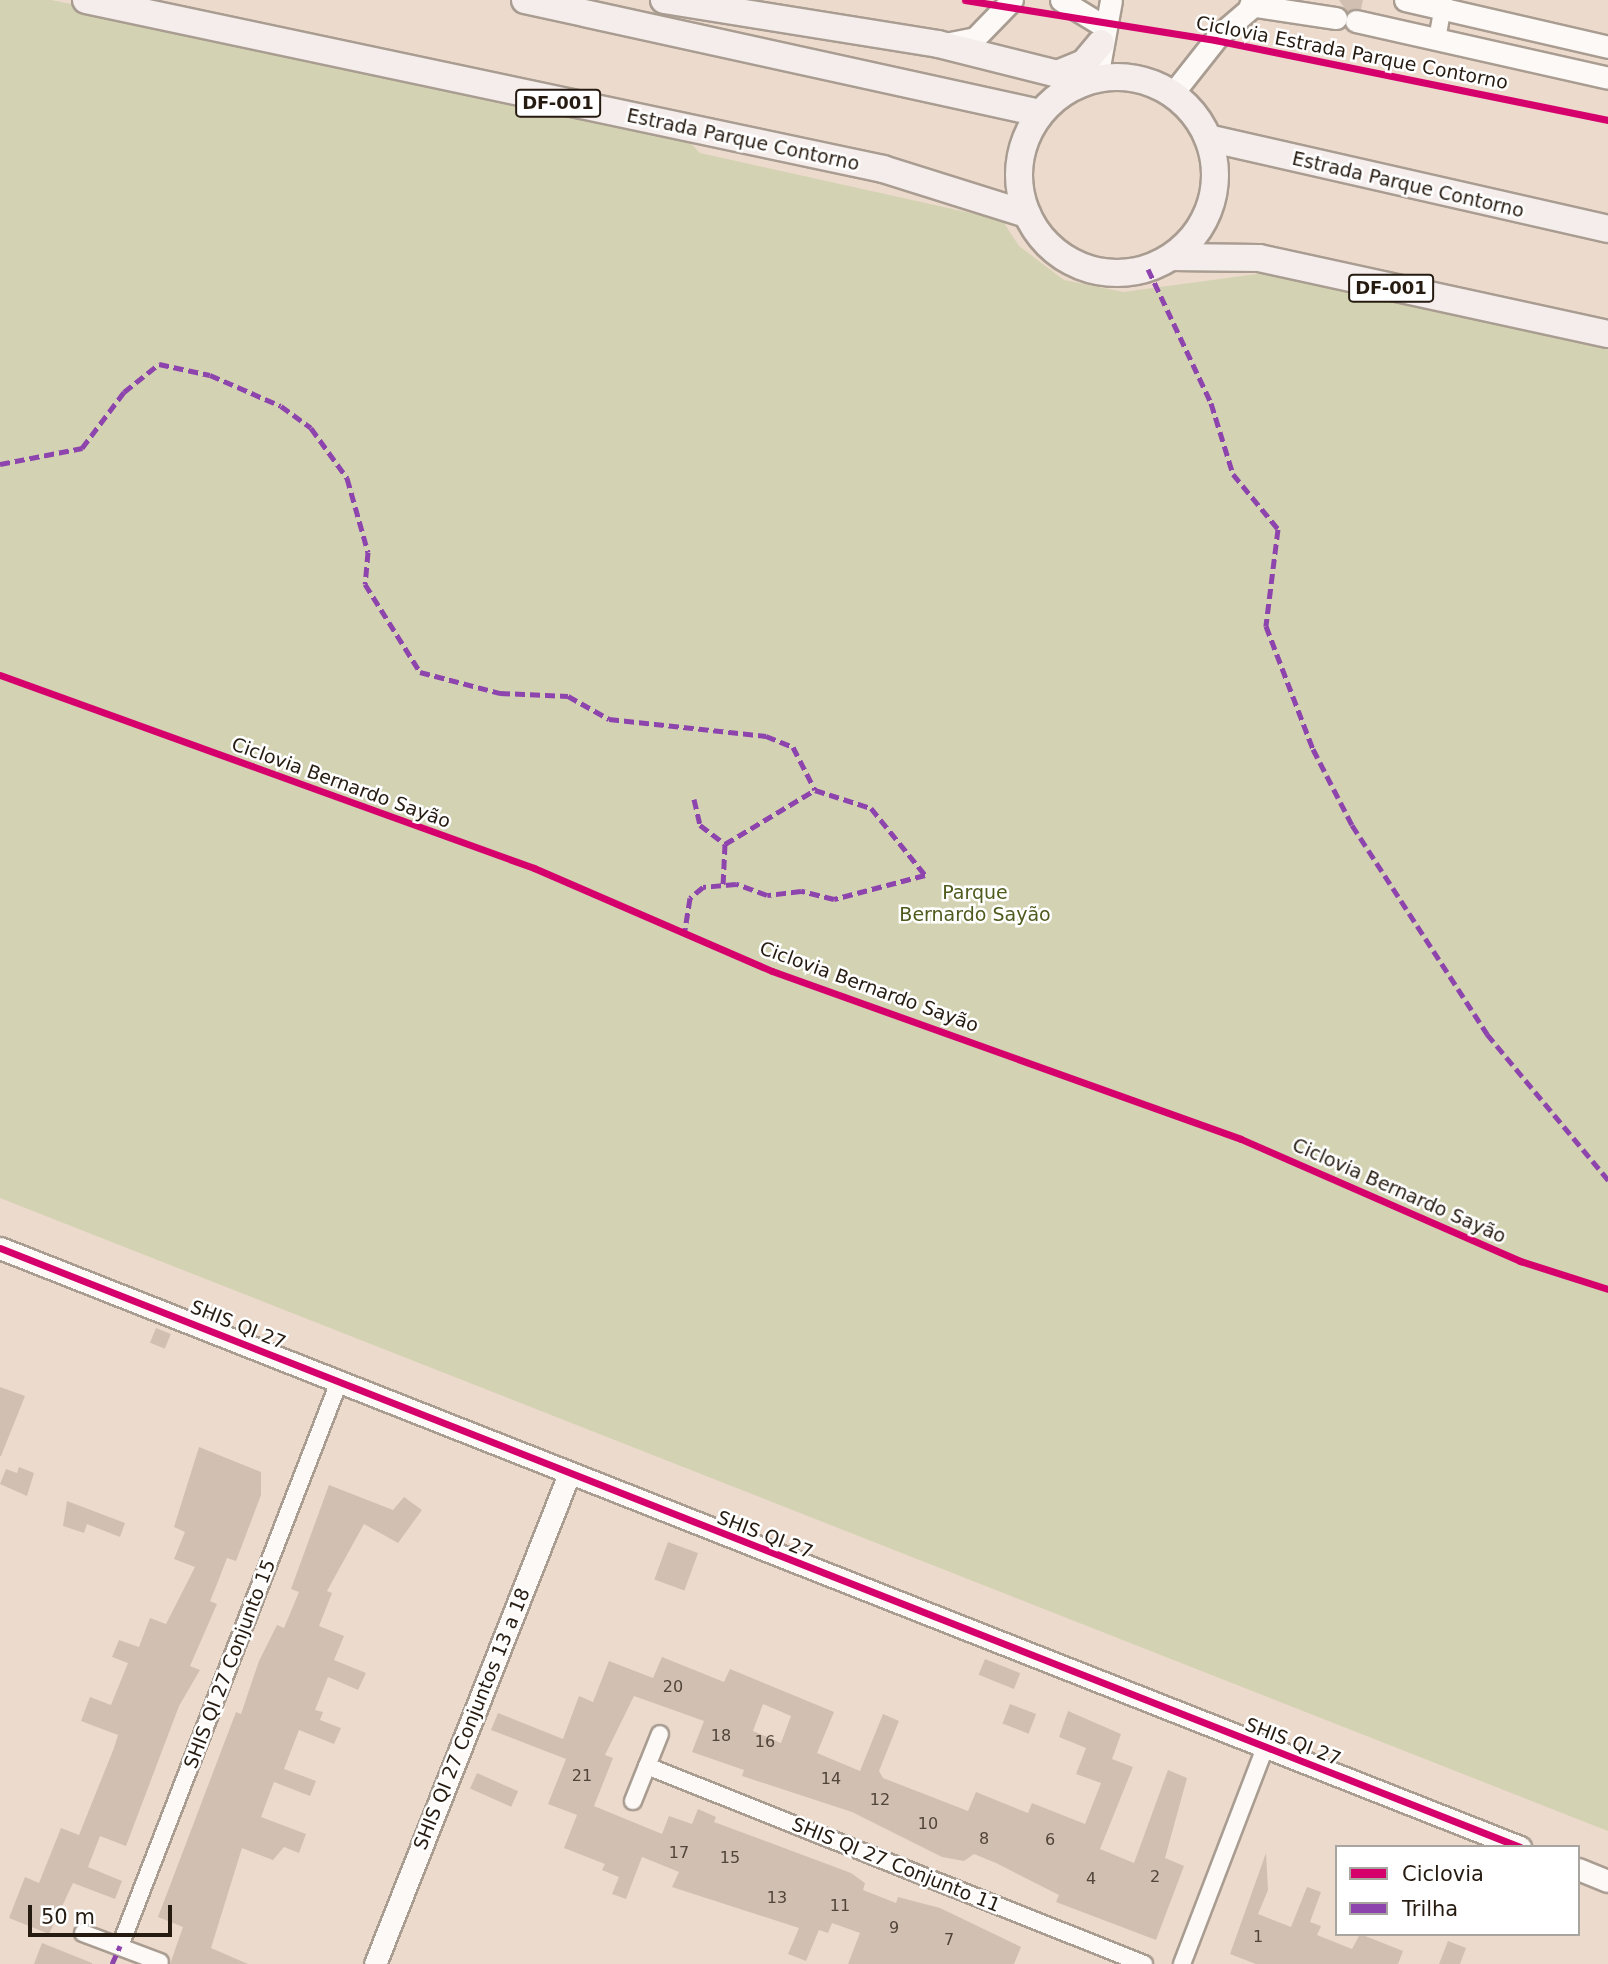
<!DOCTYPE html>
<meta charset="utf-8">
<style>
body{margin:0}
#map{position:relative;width:1608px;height:1964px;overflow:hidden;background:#ecdacc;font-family:"DejaVu Sans",sans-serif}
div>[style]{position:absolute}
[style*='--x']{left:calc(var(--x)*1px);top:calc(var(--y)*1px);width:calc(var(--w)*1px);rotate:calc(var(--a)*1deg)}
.green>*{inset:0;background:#d3d2b2}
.building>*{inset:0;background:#d1c0b2;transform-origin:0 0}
.roads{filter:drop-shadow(2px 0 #a99c91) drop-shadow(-2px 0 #a99c91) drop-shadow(0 2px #a99c91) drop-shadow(0 -2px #a99c91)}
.minor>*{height:16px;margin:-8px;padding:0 8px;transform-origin:8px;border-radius:8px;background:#fcf9f7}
.tertiary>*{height:21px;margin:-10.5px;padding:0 10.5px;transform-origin:10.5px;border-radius:10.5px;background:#fcf9f7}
.primary>*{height:26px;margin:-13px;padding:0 13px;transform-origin:13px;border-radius:13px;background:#f4edeb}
.primary>.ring{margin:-13px;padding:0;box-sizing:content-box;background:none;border:26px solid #f4edeb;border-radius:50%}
.quiet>*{height:5px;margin-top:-2.5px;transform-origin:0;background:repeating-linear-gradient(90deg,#8e44ad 0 10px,transparent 0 15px)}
.cycleway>*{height:7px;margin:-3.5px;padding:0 3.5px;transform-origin:3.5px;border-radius:3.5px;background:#d6006c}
span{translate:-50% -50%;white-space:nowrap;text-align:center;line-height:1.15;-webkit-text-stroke:5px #fff;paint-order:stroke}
.number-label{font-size:16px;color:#514439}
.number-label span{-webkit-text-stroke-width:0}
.shield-label span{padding:2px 5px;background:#fff;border:2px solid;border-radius:5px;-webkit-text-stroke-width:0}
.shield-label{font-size:18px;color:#261b11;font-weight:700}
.street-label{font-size:19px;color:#261b11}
.park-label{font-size:19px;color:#4f5b1d}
.legend{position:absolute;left:1335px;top:1845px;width:245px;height:91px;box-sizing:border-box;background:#fff;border:2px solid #a8a4a0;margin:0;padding:9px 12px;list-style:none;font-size:21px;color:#261b11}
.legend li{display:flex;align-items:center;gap:14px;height:35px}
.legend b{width:35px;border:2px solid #a8a4a0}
.scale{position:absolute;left:28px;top:1905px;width:144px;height:32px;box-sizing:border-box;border:4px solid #261b11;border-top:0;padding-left:9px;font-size:21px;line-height:24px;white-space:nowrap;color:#261b11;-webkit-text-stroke:5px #fff;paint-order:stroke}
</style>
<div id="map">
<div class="green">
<i style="clip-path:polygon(0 0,51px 0,674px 126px,700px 153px,1002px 220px,1019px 246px,1064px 280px,1123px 292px,1272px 272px,1608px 345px,1608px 1831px,0 1198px)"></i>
</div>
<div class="building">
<i style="clip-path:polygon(1339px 0,1363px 0,1361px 9px,1347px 12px)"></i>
<i style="left:156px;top:1328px;width:16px;height:16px;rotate:22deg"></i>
<i style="clip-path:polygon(0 1387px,25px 1396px,1px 1456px,0 1456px)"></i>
<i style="clip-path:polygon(199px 1447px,261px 1472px,261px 1495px,236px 1561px,227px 1558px,217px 1584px,210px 1601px,217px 1604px,190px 1666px,200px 1670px,179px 1706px,126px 1846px,100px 1836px,88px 1867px,122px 1881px,115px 1899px,73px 1883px,49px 1934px,9px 1918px,25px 1877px,39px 1883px,61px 1828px,79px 1835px,114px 1748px,118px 1735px,81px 1721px,90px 1697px,111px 1705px,128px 1663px,112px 1657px,119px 1640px,139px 1647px,150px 1618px,166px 1624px,195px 1567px,174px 1559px,185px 1532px,174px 1527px)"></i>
<i style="clip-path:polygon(19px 1467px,34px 1473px,27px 1496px,0 1484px,6px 1469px,17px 1473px)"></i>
<i style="clip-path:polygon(329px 1485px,393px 1510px,404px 1497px,422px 1510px,398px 1543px,364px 1524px,327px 1591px,332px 1593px,319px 1626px,344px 1636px,334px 1660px,366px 1673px,358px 1690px,328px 1677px,315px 1710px,323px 1712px,320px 1720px,341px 1728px,334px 1744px,299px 1730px,284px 1769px,316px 1781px,310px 1796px,274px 1782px,261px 1817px,306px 1834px,299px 1853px,284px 1847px,273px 1860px,242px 1848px,211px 1948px,248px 1964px,170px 1964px,183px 1927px,158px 1917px,236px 1712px,241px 1714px,259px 1661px,277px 1625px,284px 1628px,299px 1592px,291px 1589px)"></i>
<i style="clip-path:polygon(67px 1501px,125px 1523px,120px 1537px,87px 1524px,84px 1533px,63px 1526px)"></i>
<i style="left:668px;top:1542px;width:32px;height:40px;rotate:20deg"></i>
<i style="clip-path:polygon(evenodd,662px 1657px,724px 1682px,730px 1669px,834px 1712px,817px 1753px,860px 1771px,883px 1714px,899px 1721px,879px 1771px,883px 1778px,968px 1811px,976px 1792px,1028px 1813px,1032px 1803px,1085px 1824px,1101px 1783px,1076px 1774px,1086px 1748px,1059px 1737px,1068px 1711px,1121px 1734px,1112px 1759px,1133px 1767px,1100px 1849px,1134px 1863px,1168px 1770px,1187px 1778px,1165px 1858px,1184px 1866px,1156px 1940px,1056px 1902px,1059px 1895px,996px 1863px,974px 1854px,964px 1861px,942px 1857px,852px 1812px,742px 1776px,744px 1770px,692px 1752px,704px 1721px,634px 1696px,605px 1755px,613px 1758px,594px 1806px,662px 1834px,669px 1816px,692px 1824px,698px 1809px,716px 1817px,714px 1822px,851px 1873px,865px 1883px,863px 1890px,896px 1903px,898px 1897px,940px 1908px,1021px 1947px,1014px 1964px,848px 1964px,860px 1933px,832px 1923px,828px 1933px,819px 1930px,806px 1961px,788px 1954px,799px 1928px,672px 1887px,679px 1872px,642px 1857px,626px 1899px,612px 1894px,619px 1877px,602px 1870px,605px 1864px,564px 1848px,577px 1815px,548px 1804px,566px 1759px,491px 1730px,498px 1713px,563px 1739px,579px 1696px,593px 1702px,609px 1661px,653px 1678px,662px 1657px,763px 1704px,791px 1716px,781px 1743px,753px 1731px,763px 1704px)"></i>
<i style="left:985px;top:1659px;width:38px;height:17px;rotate:22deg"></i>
<i style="left:1010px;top:1704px;width:28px;height:21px;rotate:21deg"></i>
<i style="left:477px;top:1773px;width:45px;height:17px;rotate:24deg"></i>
<i style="clip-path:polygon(1266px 1853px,1268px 1890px,1258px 1914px,1291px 1927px,1307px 1887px,1321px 1892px,1310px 1922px,1321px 1926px,1317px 1935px,1352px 1949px,1360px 1934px,1403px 1951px,1398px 1964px,1256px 1964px,1230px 1954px)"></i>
<i style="clip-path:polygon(1448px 1941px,1466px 1948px,1460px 1964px,1439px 1964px)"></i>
<i style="clip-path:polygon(42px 1943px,92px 1963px,92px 1964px,34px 1964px)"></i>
</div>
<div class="roads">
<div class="minor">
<i style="--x:1437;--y:40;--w:41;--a:-80.1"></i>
<i style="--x:647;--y:1766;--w:535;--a:21.72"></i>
<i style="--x:633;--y:1801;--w:72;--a:-68.1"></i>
<i style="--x:83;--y:1933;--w:82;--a:20.6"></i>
<i style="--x:120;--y:1946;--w:605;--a:-68.78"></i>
<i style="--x:1182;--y:1964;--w:231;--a:-69"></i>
</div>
<div class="tertiary">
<i style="--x:1061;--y:0;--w:52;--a:31.5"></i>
<i style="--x:1405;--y:0;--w:208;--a:13"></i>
<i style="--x:1250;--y:5;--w:87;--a:8.6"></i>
<i style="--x:1356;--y:21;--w:258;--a:12.7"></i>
<i style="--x:945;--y:44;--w:31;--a:-11"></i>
<i style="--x:975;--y:38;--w:53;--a:-45.8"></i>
<i style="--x:1097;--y:78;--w:79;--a:-79.8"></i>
<i style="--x:1173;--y:93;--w:73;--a:-51.7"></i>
<i style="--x:1218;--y:36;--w:55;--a:-40.6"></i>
<i style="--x:0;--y:1248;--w:1634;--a:21.51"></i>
<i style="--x:1578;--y:1869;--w:32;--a:22"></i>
<i style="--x:375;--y:1964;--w:527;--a:-68.4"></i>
</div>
<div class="primary">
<i style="--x:86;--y:0;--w:815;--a:11.97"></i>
<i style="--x:883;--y:169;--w:151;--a:17.4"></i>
<i style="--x:525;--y:0;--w:527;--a:12.38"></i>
<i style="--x:664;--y:0;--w:278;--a:9.1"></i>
<i style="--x:938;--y:44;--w:123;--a:14.1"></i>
<i style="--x:1057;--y:74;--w:29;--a:-22"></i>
<i style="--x:1084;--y:63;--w:26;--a:-50"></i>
<i class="ring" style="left:1019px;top:77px;width:170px;height:170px"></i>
<i style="--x:1208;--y:138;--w:410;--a:12.8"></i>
<i style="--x:1172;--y:257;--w:87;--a:0.7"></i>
<i style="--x:1259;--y:258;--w:357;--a:12.3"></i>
</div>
</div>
<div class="quiet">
<i style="--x:1148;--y:269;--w:148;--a:64.8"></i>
<i style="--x:1211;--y:403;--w:74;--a:72.8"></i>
<i style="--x:1233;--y:474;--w:71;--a:50.7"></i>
<i style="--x:1278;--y:529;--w:98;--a:97.1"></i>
<i style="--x:1266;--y:626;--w:132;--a:69.1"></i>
<i style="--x:1313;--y:749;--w:85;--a:62.8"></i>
<i style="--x:1352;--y:825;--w:249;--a:57.1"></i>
<i style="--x:1487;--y:1034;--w:190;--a:50.3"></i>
<i style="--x:0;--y:464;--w:84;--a:-11"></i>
<i style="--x:82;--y:448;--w:70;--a:-53.1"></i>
<i style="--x:124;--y:392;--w:45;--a:-38.7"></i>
<i style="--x:159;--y:364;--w:52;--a:12.2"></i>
<i style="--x:210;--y:375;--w:77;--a:23.6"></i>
<i style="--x:281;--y:406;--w:37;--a:36"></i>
<i style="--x:311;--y:428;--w:62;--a:54.2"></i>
<i style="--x:347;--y:478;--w:77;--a:74.2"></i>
<i style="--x:368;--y:552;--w:32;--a:95"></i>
<i style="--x:365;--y:584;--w:104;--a:58"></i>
<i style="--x:420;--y:672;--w:83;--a:14.7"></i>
<i style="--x:500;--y:693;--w:68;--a:2.5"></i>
<i style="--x:568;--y:696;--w:47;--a:29.3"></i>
<i style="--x:609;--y:719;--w:158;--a:6.2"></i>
<i style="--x:766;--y:736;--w:29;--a:22"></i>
<i style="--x:793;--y:747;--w:48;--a:62.9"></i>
<i style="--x:815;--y:790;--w:59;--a:17.8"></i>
<i style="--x:871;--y:808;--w:86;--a:51.1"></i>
<i style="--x:925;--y:875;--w:94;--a:165.2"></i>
<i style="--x:834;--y:899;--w:34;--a:-166"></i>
<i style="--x:801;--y:891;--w:34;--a:173"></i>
<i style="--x:767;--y:895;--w:33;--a:-160"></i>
<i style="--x:736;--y:884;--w:33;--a:175"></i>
<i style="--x:703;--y:887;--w:17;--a:140"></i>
<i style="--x:690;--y:898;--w:33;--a:99"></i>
<i style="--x:694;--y:799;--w:27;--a:77"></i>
<i style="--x:700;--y:825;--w:31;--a:37"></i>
<i style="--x:725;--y:844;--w:42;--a:92.7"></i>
<i style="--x:725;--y:844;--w:105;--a:-31"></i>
<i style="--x:112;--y:1964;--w:20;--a:-66"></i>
</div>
<div class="cycleway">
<i style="--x:965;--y:0;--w:253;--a:9.1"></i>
<i style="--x:1215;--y:40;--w:401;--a:11.5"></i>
<i style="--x:0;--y:675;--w:568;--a:19.87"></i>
<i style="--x:534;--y:868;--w:259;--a:23.4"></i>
<i style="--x:772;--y:971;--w:498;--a:19.7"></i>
<i style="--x:1241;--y:1139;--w:305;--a:23.6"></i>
<i style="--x:1520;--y:1261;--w:92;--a:17.7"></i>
<i style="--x:0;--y:1248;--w:1634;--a:21.51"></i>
</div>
<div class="number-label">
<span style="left:673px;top:1687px">20</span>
<span style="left:721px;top:1736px">18</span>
<span style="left:765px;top:1742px">16</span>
<span style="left:582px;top:1776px">21</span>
<span style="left:831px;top:1779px">14</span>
<span style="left:880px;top:1800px">12</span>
<span style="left:928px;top:1824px">10</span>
<span style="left:984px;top:1839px">8</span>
<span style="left:1050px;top:1840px">6</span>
<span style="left:679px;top:1853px">17</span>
<span style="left:730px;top:1858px">15</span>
<span style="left:1155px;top:1877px">2</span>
<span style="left:1091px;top:1879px">4</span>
<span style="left:777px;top:1898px">13</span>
<span style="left:840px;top:1906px">11</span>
<span style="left:894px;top:1928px">9</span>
<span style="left:1258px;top:1937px">1</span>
<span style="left:949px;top:1940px">7</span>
</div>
<div class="shield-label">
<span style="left:558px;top:103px">DF-001</span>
<span style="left:1391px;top:288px">DF-001</span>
</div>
<div class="street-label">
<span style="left:1352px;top:53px;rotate:11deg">Ciclovia Estrada Parque Contorno</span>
<span style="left:743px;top:140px;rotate:12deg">Estrada Parque Contorno</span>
<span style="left:1408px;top:185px;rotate:13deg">Estrada Parque Contorno</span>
<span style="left:341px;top:783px;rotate:20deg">Ciclovia Bernardo Sayão</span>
<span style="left:869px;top:987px;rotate:20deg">Ciclovia Bernardo Sayão</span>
<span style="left:1399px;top:1191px;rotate:24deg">Ciclovia Bernardo Sayão</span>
<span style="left:238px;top:1325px;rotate:22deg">SHIS QI 27</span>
<span style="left:765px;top:1535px;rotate:21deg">SHIS QI 27</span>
<span style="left:230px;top:1664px;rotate:-69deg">SHIS QI 27 Conjunto 15</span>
<span style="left:472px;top:1719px;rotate:-68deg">SHIS QI 27 Conjuntos 13 a 18</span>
<span style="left:1293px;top:1742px;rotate:21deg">SHIS QI 27</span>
<span style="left:896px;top:1865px;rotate:22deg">SHIS QI 27 Conjunto 11</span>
</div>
<div class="park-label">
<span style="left:975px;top:904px">Parque<br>Bernardo Sayão</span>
</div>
<ul class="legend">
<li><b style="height:9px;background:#d6006c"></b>Ciclovia</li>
<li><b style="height:9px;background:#8e44ad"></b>Trilha</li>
</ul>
<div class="scale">50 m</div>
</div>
